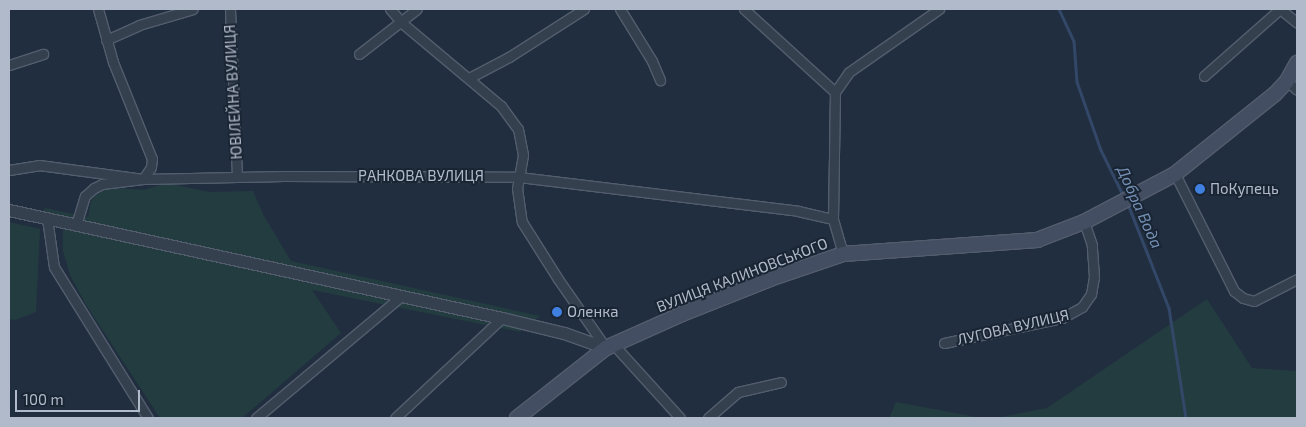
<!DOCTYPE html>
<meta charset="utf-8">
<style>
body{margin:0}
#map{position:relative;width:1306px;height:427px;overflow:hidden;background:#212e3f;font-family:"Exo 2",sans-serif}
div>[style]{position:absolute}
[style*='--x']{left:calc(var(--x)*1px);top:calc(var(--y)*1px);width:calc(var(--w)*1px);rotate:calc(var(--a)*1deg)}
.green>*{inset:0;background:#233c40}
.stream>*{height:2.5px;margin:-1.25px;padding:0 1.25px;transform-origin:1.25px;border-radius:1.25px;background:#334868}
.roads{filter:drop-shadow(1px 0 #535d6d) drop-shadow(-1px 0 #535d6d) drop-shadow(0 1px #535d6d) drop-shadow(0 -1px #535d6d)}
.minor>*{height:9px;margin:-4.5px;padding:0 4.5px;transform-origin:4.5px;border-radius:4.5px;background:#35404f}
.tertiary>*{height:11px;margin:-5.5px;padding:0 5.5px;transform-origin:5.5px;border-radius:5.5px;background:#35404f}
.secondary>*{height:14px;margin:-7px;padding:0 7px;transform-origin:7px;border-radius:7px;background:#434e62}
.dots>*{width:14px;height:14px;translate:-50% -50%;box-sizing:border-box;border:2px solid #1a2534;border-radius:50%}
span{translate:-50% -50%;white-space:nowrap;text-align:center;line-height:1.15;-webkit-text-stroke:4px #1a2534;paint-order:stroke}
.street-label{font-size:15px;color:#b1baca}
.poi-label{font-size:15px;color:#b1baca}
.left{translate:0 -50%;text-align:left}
.water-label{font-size:16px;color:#7590b5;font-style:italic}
.frame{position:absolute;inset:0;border:10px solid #b1baca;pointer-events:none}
.scale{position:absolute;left:15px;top:390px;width:125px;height:22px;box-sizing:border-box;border:2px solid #b1baca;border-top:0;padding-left:6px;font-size:15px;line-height:18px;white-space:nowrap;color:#b1baca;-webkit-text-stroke:4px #1a2534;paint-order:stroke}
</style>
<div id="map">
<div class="green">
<i style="clip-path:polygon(166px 183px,209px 192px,253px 191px,264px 216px,291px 261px,540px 316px,520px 332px,312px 290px,341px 333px,242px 418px,160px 418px,86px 305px,70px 275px,63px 251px,63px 224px,41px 213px,45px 208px,88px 217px,91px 201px,101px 189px,108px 187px,144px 190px)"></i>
<i style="clip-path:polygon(9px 222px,40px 229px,36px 312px,15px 320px,9px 319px)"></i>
<i style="clip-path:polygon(1207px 299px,1252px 368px,1297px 371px,1297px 418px,996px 418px,1047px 408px)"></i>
<i style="clip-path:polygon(896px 402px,982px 418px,889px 418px)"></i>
</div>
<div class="stream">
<i style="--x:1059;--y:9;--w:35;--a:65"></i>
<i style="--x:1074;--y:41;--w:41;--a:85.8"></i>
<i style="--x:1077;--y:82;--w:72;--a:70.6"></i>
<i style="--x:1101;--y:150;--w:52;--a:63.9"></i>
<i style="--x:1128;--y:204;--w:112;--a:68.5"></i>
<i style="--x:1169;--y:308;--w:111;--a:81.2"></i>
</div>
<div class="roads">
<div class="minor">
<i style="--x:230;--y:9;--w:167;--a:87.6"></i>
<i style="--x:390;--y:9;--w:18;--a:49"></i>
<i style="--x:402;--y:23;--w:129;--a:40"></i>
<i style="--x:501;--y:106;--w:29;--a:54"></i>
<i style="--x:518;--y:129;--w:26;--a:79"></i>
<i style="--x:523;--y:155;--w:34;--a:100"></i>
<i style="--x:517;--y:188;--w:34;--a:82"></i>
<i style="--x:522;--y:222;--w:67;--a:57.7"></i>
<i style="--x:558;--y:279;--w:84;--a:55.2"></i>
<i style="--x:620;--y:9;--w:61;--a:58.4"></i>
<i style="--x:652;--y:61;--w:21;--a:67"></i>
<i style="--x:744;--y:9;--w:123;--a:42.4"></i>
<i style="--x:1280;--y:9;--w:22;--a:39"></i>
<i style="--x:106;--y:40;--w:36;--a:-24"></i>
<i style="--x:139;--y:25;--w:56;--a:-16.5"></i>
<i style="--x:359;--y:54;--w:73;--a:-37.8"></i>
<i style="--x:9;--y:65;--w:36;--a:-18"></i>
<i style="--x:1204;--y:76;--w:101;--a:-41.4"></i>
<i style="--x:469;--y:78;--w:45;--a:-27.7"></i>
<i style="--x:509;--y:57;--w:89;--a:-32.6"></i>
<i style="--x:1287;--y:81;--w:13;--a:42"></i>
<i style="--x:9;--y:170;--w:30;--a:-9"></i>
<i style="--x:39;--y:165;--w:105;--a:7.7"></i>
<i style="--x:143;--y:179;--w:141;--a:-1.2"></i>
<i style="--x:284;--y:176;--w:235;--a:0.2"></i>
<i style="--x:519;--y:177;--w:281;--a:6.9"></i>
<i style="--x:798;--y:211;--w:36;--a:13"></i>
<i style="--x:1175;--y:174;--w:131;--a:63.2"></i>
<i style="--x:1234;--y:291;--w:11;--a:38"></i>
<i style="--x:1243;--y:298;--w:11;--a:15"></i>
<i style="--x:1254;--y:301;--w:48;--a:-27.1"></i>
<i style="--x:47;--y:218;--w:49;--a:81.9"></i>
<i style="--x:54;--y:267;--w:178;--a:58.1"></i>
<i style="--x:76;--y:225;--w:30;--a:-73"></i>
<i style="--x:85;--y:196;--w:12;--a:-42"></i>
<i style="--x:94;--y:188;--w:9;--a:-27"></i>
<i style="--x:102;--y:184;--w:41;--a:-7"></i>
<i style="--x:143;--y:179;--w:14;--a:-56"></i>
<i style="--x:151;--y:167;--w:8;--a:-83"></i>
<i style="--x:152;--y:159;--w:105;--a:-111.9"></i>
<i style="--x:113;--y:62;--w:55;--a:-105.8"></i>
<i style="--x:843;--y:254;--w:36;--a:-106"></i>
<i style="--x:833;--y:219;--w:127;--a:-89.1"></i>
<i style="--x:835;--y:92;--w:24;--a:-55"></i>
<i style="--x:849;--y:72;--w:110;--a:-35"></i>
<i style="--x:944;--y:343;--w:121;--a:-12"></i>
<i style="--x:1062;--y:318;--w:23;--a:-29"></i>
<i style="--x:1082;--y:307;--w:16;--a:-55"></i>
<i style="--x:1091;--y:294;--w:17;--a:-80"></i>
<i style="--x:1094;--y:277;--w:32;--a:-94"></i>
<i style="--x:1092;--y:245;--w:24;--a:-109"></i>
<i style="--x:613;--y:344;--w:100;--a:47.8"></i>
<i style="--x:256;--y:418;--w:188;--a:-40"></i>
<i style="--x:395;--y:418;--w:146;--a:-43.1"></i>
<i style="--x:708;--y:418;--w:40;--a:-41"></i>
<i style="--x:738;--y:392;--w:44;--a:-13.1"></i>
</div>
<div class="tertiary">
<i style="--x:9;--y:210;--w:505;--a:12.36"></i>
<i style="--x:502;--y:318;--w:64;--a:13.6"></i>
<i style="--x:564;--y:333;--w:45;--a:19.7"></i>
</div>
<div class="secondary">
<i style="--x:517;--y:418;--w:113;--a:-38.2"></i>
<i style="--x:606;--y:348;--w:83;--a:-24.1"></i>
<i style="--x:682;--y:314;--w:95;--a:-21.7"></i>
<i style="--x:770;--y:279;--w:77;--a:-18.9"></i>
<i style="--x:843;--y:254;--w:195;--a:-4.1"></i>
<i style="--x:1037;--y:240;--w:50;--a:-21"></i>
<i style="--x:1084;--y:222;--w:103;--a:-27.8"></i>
<i style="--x:1175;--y:174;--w:128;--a:-38.7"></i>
<i style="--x:1275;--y:94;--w:18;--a:-47"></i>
<i style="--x:1287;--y:81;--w:21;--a:-61"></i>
</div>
</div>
<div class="dots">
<i style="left:1200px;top:189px;background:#3f7fe0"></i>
<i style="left:557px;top:312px;background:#3f7fe0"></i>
</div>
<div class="street-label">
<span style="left:233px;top:92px;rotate:-93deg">ЮВІЛЕЙНА ВУЛИЦЯ</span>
<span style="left:421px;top:176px">РАНКОВА ВУЛИЦЯ</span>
<span style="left:742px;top:275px;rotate:-21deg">ВУЛИЦЯ КАЛИНОВСЬКОГО</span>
<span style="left:1013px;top:327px;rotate:-13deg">ЛУГОВА ВУЛИЦЯ</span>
</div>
<div class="poi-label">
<span class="left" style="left:1210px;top:189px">ПоКупець</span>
<span class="left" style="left:567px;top:312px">Оленка</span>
</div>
<div class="water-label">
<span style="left:1140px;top:207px;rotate:66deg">Добра Вода</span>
</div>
<div class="frame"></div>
<div class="scale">100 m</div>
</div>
